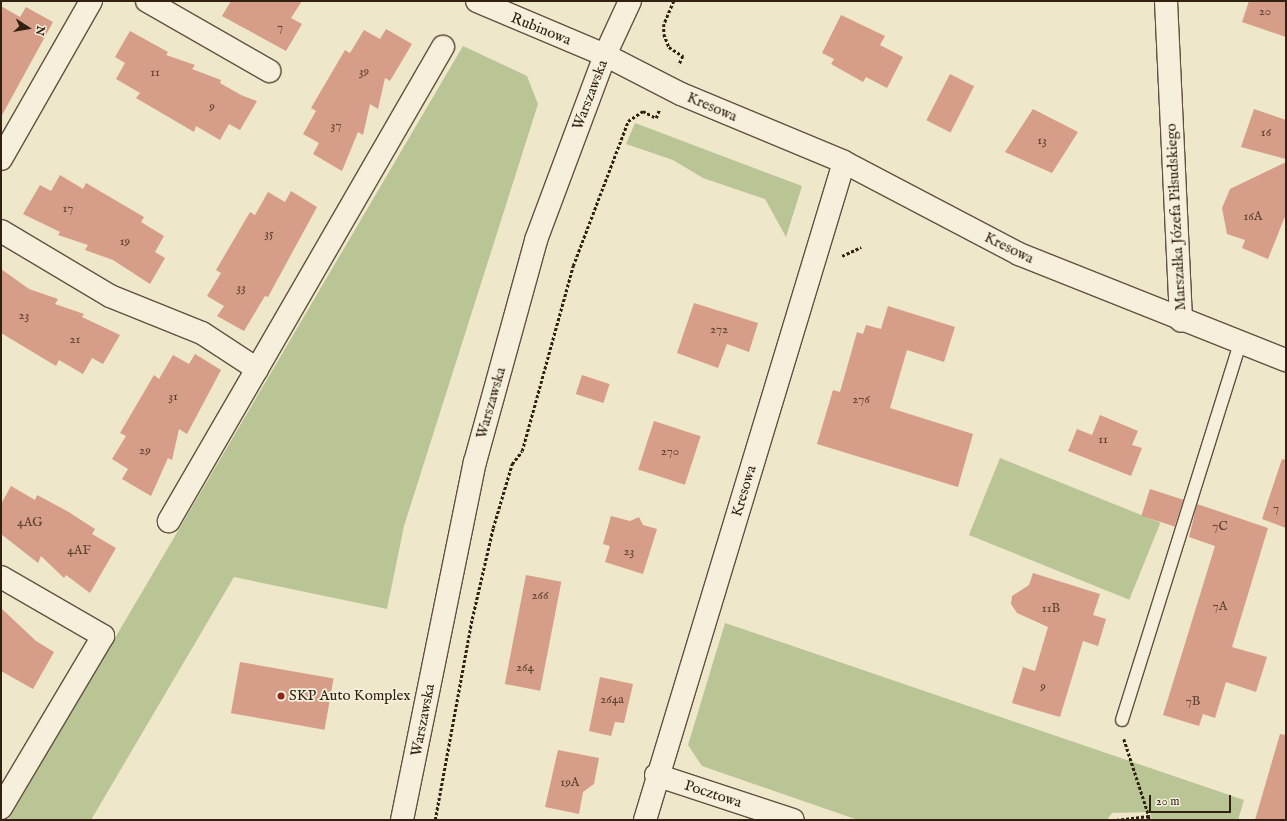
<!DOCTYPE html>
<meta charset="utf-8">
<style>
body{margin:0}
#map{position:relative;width:1287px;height:821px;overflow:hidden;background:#efe7c9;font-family:"IM FELL English",serif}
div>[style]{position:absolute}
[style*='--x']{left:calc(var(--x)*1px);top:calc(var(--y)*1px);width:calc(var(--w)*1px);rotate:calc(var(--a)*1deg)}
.green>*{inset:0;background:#bac595;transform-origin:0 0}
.building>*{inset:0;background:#d69d88;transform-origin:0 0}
.path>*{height:2.5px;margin-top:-1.25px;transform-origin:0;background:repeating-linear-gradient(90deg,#312111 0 3px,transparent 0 5px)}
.roads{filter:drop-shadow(1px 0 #60523f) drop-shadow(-1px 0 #60523f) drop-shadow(0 1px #60523f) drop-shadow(0 -1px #60523f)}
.service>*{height:12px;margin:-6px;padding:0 6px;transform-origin:6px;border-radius:6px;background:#f5efdc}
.minor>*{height:22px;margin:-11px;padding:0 11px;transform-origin:11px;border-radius:11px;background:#f5efdc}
.tertiary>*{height:22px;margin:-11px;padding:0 11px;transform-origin:11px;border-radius:11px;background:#f5efdc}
.secondary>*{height:22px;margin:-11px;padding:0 11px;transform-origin:11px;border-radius:11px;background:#f5efdc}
.dots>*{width:11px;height:11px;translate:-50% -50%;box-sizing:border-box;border:2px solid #f5efdc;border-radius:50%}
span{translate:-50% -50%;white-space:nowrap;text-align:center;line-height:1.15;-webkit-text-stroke:3.5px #f5efdc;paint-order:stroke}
.number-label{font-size:13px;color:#5a402f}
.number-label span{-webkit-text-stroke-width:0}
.street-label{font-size:15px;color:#312111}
.poi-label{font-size:15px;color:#312111}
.left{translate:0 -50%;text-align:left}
.frame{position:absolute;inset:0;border:2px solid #312111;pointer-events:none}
.north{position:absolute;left:8px;top:8px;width:40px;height:40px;-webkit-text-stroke:3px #f5efdc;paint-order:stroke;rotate:102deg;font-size:11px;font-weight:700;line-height:16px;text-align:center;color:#312111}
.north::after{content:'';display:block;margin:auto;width:14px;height:18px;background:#312111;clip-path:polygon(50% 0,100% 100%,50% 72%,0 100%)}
.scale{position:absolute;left:1149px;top:795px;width:82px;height:18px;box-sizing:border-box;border:2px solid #312111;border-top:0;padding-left:5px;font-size:12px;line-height:14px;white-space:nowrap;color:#312111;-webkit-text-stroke:3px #f5efdc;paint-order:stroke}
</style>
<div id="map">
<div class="green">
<i style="clip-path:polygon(463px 46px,527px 76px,538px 104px,404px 526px,387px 609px,234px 577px,91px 820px,8px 820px)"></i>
<i style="clip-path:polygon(635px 123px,802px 186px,786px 237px,765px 199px,703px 178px,673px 160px,626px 144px)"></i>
<i style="left:1000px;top:458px;width:173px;height:83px;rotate:22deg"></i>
<i style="clip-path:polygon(725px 623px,1244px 800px,1238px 820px,1152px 820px,1150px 812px,1112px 813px,1107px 820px,858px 820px,702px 766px,688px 745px)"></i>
</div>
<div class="building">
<i style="clip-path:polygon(231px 1px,302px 1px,291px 18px,302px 24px,286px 51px,222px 16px)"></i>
<i style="clip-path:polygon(1249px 1px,1286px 1px,1286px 37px,1242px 22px)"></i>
<i style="clip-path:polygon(1px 6px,20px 17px,26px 7px,53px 22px,1px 117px)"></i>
<i style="clip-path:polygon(841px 15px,885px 36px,880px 45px,903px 57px,887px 88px,866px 77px,863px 82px,831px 64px,834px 59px,822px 53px)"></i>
<i style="clip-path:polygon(386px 29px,412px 44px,390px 81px,385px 78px,378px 109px,370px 104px,363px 135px,358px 132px,342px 171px,313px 154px,319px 143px,303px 134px,316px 111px,311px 108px,345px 50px,350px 53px,364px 30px,380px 39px)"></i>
<i style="clip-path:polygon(130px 31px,168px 52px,166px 55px,195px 65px,192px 69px,221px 80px,220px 83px,241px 95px,257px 101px,240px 130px,229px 124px,220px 140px,196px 126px,194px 132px,136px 98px,140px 93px,116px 79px,125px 63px,115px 57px)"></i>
<i style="left:950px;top:74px;width:27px;height:52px;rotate:27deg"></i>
<i style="clip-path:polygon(1033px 109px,1078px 132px,1052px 173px,1005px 152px)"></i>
<i style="clip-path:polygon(1254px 109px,1286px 120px,1286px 159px,1241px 147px)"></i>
<i style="clip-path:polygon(1286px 162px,1286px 214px,1268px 259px,1242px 248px,1245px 240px,1227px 234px,1222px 208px,1230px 189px)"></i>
<i style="clip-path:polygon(60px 175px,83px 189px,86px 183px,144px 217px,141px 222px,164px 236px,155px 252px,165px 258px,150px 284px,113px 260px,85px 250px,88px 245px,58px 235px,60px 232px,23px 214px,40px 185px,51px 191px)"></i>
<i style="clip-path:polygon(291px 191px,317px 207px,268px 297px,265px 296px,244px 331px,217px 316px,224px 306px,207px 296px,221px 273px,216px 270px,250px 212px,255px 215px,268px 192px,285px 202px)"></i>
<i style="clip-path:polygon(1px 269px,29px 289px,58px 299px,55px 304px,84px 314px,82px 317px,120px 335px,103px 364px,92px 358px,83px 374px,59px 360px,56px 366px,1px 333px)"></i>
<i style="clip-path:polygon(694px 303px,758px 323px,749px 352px,727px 344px,718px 368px,677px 353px)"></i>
<i style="clip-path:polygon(888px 306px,955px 327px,944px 362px,907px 350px,890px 408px,973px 434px,958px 487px,817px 444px,833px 390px,840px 392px,857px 332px,863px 334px,866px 325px,881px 329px)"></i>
<i style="clip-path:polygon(195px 354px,221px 370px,187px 434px,179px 429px,172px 460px,168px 458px,151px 496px,122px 479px,128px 469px,112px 459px,126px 436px,120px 433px,154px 375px,159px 379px,173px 355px,189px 364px)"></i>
<i style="left:582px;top:375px;width:29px;height:20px;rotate:18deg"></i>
<i style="clip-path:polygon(1100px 415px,1138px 431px,1132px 445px,1142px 448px,1131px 476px,1068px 451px,1077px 429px,1092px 435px)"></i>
<i style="left:654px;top:421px;width:49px;height:51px;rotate:18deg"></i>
<i style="clip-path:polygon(1282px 459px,1286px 460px,1286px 528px,1262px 519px)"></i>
<i style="clip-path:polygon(11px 486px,35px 500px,37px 495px,67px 511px,95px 529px,92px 534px,116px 548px,90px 593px,66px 575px,64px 578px,41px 556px,38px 563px,1px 534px,1px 504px)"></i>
<i style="left:1150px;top:489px;width:35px;height:28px;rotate:18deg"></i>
<i style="clip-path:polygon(1197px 504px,1268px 528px,1232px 647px,1267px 657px,1256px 692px,1226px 682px,1215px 718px,1203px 714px,1199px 726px,1163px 715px,1215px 546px,1189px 537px)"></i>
<i style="clip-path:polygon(611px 516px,630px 521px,639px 517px,643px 525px,657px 529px,643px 574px,605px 562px,610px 546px,603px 544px)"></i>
<i style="clip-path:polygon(1033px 573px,1100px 594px,1093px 615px,1106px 619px,1098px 646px,1083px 641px,1060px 717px,1012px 703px,1023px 667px,1035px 671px,1048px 627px,1017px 613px,1011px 604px,1012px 596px,1029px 585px)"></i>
<i style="left:526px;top:575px;width:36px;height:111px;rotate:11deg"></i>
<i style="clip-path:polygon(1px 608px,36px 641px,54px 652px,33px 689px,1px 671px)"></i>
<i style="left:240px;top:662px;width:95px;height:52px;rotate:10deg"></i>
<i style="clip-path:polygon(600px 677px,633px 684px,624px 723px,615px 722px,611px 736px,589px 731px)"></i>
<i style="clip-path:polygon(1280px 734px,1286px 735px,1286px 820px,1255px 820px)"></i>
<i style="clip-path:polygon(558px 750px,599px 758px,594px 784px,583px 792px,579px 814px,545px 807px)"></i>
</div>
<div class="path">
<i style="--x:674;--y:1;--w:25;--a:113"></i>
<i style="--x:664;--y:24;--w:10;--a:90"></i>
<i style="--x:664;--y:34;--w:14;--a:69"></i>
<i style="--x:669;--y:47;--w:17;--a:33"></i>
<i style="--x:683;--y:56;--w:10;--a:114"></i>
<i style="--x:842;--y:256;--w:21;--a:-25"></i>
<i style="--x:1124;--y:739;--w:81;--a:72"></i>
<i style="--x:435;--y:820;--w:204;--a:-79.6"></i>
<i style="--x:472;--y:619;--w:93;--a:-77"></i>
<i style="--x:493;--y:528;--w:67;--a:-73.5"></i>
<i style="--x:512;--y:464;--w:16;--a:-52"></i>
<i style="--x:522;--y:451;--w:192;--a:-74.6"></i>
<i style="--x:573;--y:266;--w:155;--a:-69.2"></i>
<i style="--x:628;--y:121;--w:18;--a:-34"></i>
<i style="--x:643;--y:111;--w:15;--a:28"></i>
<i style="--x:656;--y:118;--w:9;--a:-69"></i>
<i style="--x:1116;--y:820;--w:33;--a:-7"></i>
<i style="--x:1149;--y:816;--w:4;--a:90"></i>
</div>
<div class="roads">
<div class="service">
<i style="--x:1122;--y:720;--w:395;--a:-72.6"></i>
</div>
<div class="minor">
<i style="--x:147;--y:1;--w:141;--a:29.8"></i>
<i style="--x:477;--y:1;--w:139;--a:22.9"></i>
<i style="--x:1166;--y:1;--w:320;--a:87.3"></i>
<i style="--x:1;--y:159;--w:182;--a:-60.3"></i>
<i style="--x:1;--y:231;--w:127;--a:30.8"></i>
<i style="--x:110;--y:296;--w:99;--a:21.9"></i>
<i style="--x:202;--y:333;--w:66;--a:33.2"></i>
<i style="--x:257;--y:369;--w:176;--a:120.1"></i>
<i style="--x:257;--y:369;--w:372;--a:-60"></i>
<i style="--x:1;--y:577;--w:118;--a:30"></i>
<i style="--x:103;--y:636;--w:200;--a:120.7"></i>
<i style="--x:656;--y:775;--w:144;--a:18.2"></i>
<i style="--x:645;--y:820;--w:687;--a:-73.17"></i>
</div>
<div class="tertiary">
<i style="--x:605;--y:55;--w:85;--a:27.2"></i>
<i style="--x:681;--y:94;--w:177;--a:22.6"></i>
<i style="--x:844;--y:162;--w:198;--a:27.7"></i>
<i style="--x:1019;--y:254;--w:287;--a:21.7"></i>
</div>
<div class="secondary">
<i style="--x:402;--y:820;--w:365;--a:-78.5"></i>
<i style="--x:475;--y:462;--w:230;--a:-74.6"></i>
<i style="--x:536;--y:240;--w:197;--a:-69.5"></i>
<i style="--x:605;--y:55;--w:60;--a:-65.2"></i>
</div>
</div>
<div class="dots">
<i style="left:281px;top:696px;background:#8f2418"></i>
</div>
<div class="number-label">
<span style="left:1265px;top:12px">20</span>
<span style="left:280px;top:28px">7</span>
<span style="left:364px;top:72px">39</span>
<span style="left:155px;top:73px">11</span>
<span style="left:212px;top:107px">9</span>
<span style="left:336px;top:126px">37</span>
<span style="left:1266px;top:133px">16</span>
<span style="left:1042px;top:141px">13</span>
<span style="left:68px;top:209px">17</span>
<span style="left:1253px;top:217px">16A</span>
<span style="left:269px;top:234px">35</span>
<span style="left:125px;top:242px">19</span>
<span style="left:241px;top:288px">33</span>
<span style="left:24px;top:316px">23</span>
<span style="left:719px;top:330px">272</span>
<span style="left:75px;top:340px">21</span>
<span style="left:173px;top:397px">31</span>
<span style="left:861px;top:400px">276</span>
<span style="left:1103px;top:440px">11</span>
<span style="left:145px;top:451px">29</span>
<span style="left:670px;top:452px">270</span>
<span style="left:1276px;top:509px">7</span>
<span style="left:30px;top:523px">4AG</span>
<span style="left:1220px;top:527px">7C</span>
<span style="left:79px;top:551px">4AF</span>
<span style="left:629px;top:552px">23</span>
<span style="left:540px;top:596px">266</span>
<span style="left:1220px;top:607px">7A</span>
<span style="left:1051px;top:609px">11B</span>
<span style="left:525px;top:668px">264</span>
<span style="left:1043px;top:687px">9</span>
<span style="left:612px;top:700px">264a</span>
<span style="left:1193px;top:702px">7B</span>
<span style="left:570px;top:783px">19A</span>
</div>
<div class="street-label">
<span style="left:541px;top:29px;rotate:22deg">Rubinowa</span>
<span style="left:590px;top:95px;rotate:-69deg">Warszawska</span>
<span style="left:712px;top:107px;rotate:23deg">Kresowa</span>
<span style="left:1176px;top:217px;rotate:-93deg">Marszałka Józefa Piłsudskiego</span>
<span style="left:1009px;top:248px;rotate:26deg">Kresowa</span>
<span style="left:491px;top:403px;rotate:-74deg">Warszawska</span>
<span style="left:744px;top:491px;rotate:-73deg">Kresowa</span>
<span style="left:423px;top:720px;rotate:-79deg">Warszawska</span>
<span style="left:713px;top:794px;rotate:18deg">Pocztowa</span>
</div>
<div class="poi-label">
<span class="left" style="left:289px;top:696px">SKP Auto Komplex</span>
</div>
<div class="frame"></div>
<div class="north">N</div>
<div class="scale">20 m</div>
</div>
